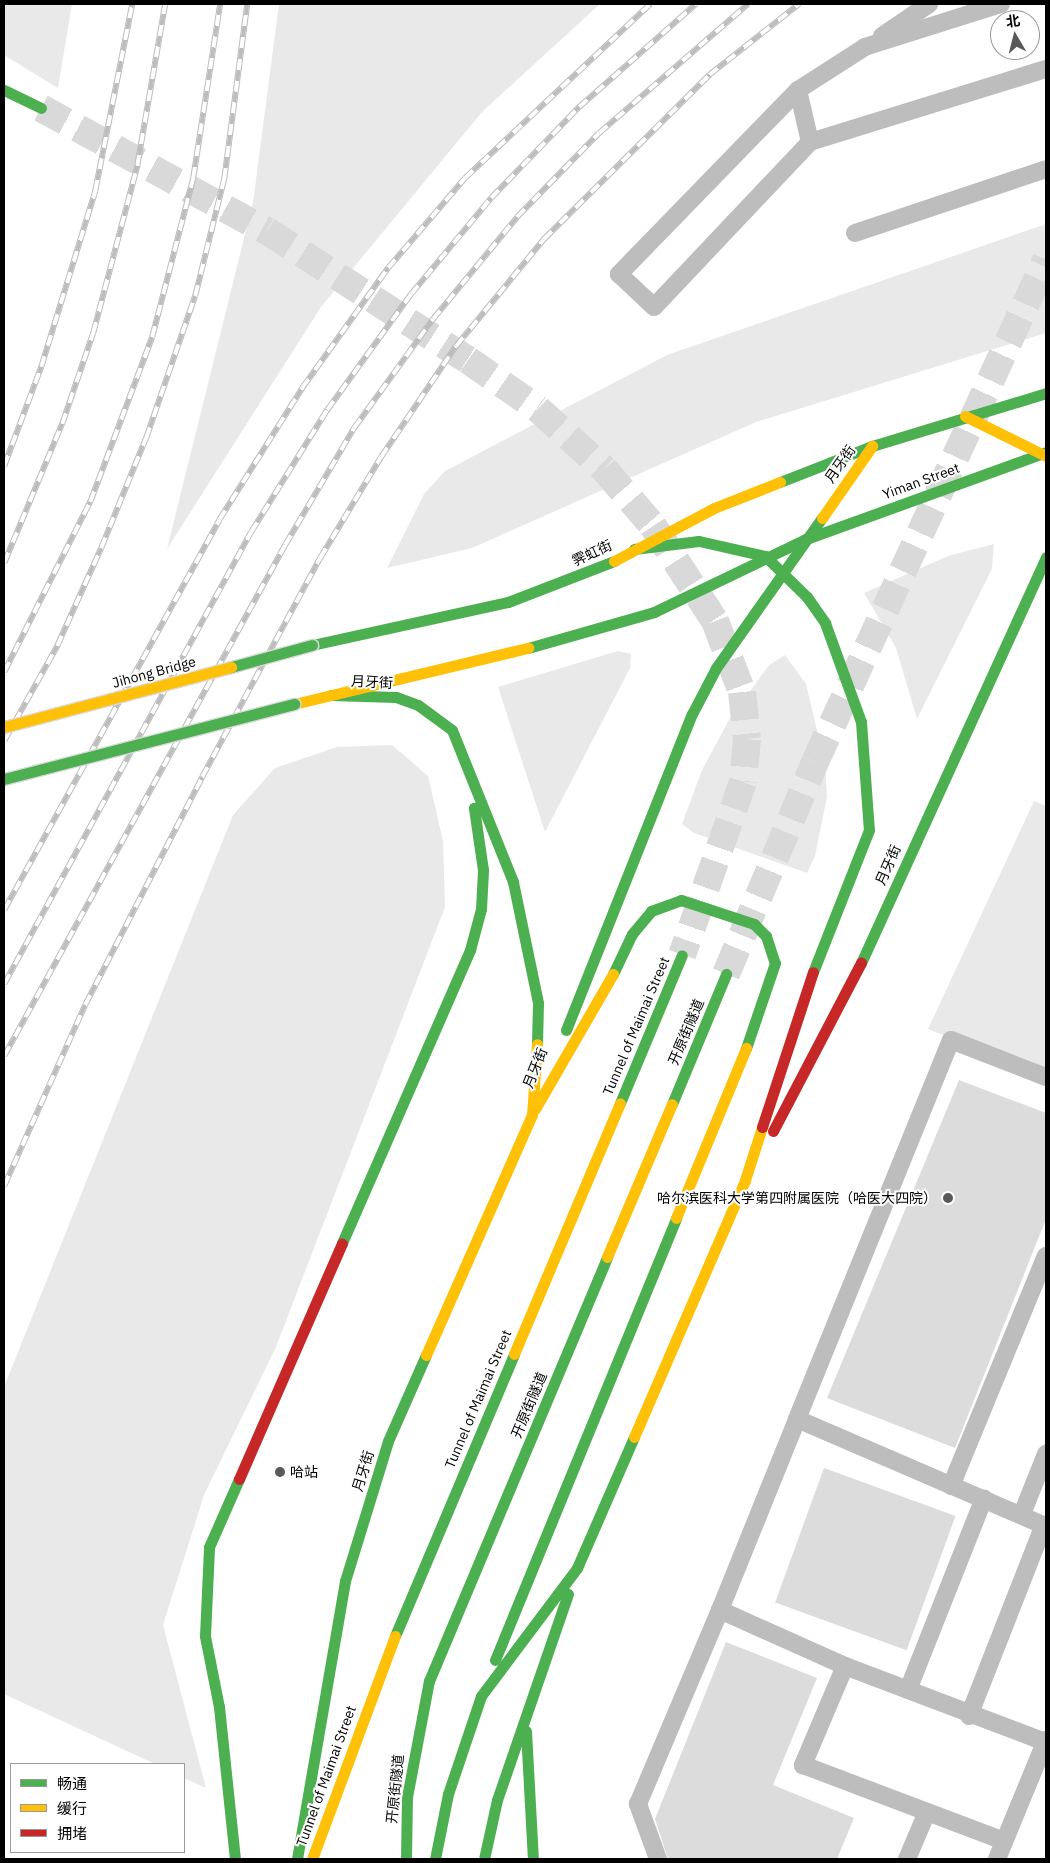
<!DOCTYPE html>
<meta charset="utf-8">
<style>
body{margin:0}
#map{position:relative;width:1050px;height:1863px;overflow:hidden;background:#fff;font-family:"IBM Plex Sans","Noto Sans SC",sans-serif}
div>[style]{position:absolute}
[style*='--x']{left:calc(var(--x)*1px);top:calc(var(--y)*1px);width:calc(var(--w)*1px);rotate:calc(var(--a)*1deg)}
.green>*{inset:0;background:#e9e9e9}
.building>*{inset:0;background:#dcdcdc;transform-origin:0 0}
.secondary-tunnel>*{height:28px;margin-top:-14px;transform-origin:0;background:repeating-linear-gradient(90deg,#d9d9d9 0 28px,transparent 0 42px)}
.lane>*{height:18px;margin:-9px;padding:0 9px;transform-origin:9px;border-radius:9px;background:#bdbdbd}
.fast>*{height:11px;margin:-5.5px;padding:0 5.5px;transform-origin:5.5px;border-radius:5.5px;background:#4caf50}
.slow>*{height:11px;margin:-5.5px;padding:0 5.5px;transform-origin:5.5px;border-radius:5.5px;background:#ffc107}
.jam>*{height:11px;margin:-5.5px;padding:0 5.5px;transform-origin:5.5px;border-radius:5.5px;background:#c62828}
.rail>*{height:5.5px;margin-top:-2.75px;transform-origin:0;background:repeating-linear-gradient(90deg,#fff 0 11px,#bdbdbd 0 22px);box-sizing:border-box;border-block:1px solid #bdbdbd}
.bridges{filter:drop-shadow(1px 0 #dbdbdb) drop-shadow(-1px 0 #dbdbdb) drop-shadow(0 1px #dbdbdb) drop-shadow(0 -1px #dbdbdb)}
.fast-bridge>*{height:11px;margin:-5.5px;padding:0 5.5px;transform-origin:5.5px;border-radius:5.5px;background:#4caf50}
.slow-bridge>*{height:11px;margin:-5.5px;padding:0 5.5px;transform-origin:5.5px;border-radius:5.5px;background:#ffc107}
.dots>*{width:14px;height:14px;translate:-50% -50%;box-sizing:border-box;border:2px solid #fff;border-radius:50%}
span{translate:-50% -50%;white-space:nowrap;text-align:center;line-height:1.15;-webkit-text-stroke:4px #fff;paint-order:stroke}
.street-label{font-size:14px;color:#000}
.poi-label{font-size:14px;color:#000}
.right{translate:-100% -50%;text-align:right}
.left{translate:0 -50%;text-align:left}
.frame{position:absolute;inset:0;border:5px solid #000;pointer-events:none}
.legend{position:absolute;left:10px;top:1763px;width:175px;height:90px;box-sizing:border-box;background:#fff;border:1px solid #999;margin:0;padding:6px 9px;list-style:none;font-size:15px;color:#000}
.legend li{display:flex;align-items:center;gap:10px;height:25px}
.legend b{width:25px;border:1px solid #999}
.north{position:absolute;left:990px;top:10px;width:50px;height:50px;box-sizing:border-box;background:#fff;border:1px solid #999;border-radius:50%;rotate:352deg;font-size:14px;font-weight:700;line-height:20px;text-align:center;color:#000}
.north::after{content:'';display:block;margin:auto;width:18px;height:22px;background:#595959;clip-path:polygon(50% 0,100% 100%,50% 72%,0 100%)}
</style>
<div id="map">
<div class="green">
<i style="clip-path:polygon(4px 4px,72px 4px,58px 88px,4px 55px)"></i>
<i style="clip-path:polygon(279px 4px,600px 4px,482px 112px,321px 307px,167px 549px,253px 202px)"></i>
<i style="clip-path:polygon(1046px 224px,1046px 333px,756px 422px,472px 548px,387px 568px,424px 494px,445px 471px,667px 355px)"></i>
<i style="clip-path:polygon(994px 544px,992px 569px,917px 719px,896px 648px,864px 593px,948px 556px)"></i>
<i style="clip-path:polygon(618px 651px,631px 654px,630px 668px,545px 832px,498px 687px)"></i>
<i style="clip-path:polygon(785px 655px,806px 684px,825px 764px,827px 797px,815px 856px,807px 873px,694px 833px,682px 824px,702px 770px,729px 720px,769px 665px)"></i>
<i style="clip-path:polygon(392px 745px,428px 776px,443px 841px,445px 907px,276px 1347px,204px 1495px,163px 1625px,206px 1788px,184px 1778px,184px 1764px,155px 1764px,4px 1694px,4px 1387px,233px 815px,275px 768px,337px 747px)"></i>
<i style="clip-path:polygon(1034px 801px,1046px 806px,1046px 1077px,928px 1029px)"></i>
</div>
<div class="building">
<i style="clip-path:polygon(959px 1080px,1046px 1113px,1046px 1219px,955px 1448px,827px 1398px)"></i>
<i style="left:824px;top:1468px;width:140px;height:143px;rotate:20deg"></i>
<i style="clip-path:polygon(726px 1642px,817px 1678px,773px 1785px,854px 1818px,837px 1859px,668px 1859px,655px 1819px)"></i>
</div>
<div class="secondary-tunnel">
<i style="--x:41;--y:108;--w:257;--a:28.6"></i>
<i style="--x:267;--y:231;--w:239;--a:32.7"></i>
<i style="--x:468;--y:360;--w:85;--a:35"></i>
<i style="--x:538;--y:409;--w:89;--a:42.3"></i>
<i style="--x:604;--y:469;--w:75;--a:49.3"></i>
<i style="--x:653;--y:526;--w:113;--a:56.9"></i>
<i style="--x:715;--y:621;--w:76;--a:69.2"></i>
<i style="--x:742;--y:692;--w:47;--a:83.9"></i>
<i style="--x:747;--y:739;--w:43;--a:95.3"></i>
<i style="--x:743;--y:782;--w:183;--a:109.4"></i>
<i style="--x:726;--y:974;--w:230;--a:-67.2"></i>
<i style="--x:815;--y:762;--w:553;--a:-65.29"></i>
</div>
<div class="lane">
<i style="--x:1001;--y:4;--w:143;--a:162.5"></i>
<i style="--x:865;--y:47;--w:80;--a:147.3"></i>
<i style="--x:798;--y:90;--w:257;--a:134.2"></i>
<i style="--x:619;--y:274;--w:48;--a:43.3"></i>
<i style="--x:654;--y:307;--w:227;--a:-46.6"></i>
<i style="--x:810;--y:142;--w:247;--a:-17.2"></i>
<i style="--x:882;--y:36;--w:57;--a:-34.2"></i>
<i style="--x:798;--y:90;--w:53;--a:77"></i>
<i style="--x:855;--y:233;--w:201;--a:-18.5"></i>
<i style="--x:797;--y:1419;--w:409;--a:-67.9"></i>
<i style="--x:951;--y:1040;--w:102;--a:21.3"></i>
<i style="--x:951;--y:1486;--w:249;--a:-67.6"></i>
<i style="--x:1022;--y:1514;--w:65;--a:-68.2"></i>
<i style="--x:845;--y:1666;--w:108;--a:113"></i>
<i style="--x:803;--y:1765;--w:215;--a:20.7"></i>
<i style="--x:908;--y:1690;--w:206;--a:-68.4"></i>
<i style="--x:969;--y:1716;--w:205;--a:-68.6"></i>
<i style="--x:1045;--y:1742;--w:214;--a:-159.2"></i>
<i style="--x:845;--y:1666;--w:137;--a:-155.9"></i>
<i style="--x:720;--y:1610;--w:206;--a:-68"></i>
<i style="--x:797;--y:1419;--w:271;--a:23.3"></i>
<i style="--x:658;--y:1859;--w:59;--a:-110"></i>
<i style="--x:638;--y:1804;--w:211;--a:-67.1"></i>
<i style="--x:907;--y:1859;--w:51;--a:-66.9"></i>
<i style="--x:997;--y:1859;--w:129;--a:-67.6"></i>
</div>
<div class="fast">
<i style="--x:4;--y:90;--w:41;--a:25.9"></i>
<i style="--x:780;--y:482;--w:99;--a:-21.4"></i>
<i style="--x:872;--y:446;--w:182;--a:-16.9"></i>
<i style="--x:634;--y:549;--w:65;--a:-7"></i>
<i style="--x:699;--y:541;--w:68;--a:12.8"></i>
<i style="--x:765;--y:556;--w:59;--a:44.3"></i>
<i style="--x:807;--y:597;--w:32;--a:55"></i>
<i style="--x:825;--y:623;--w:105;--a:70"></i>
<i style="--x:861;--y:722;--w:108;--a:85.8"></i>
<i style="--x:869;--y:830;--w:153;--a:111.5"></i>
<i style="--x:312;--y:645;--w:201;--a:-12.4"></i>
<i style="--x:508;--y:602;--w:114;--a:-21.1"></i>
<i style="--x:528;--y:648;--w:131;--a:-15.9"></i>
<i style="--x:654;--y:612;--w:169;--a:-25.7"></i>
<i style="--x:806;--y:539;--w:255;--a:-19.9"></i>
<i style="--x:331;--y:695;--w:65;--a:1.8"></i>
<i style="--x:396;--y:697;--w:23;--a:20"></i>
<i style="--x:418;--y:705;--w:42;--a:36.3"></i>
<i style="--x:452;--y:730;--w:164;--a:68.1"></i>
<i style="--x:513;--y:882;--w:124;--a:78.3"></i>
<i style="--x:538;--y:1003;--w:41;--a:91.4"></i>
<i style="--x:861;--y:963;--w:446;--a:-65.5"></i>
<i style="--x:613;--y:974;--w:44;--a:-64.6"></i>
<i style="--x:632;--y:934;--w:30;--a:-50"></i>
<i style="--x:651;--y:911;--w:32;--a:-20"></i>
<i style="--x:681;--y:900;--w:77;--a:18.2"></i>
<i style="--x:754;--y:924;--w:17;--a:45"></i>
<i style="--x:766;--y:936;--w:28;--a:72"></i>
<i style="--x:775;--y:963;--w:90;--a:108.8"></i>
<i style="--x:566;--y:1030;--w:340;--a:-68.3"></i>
<i style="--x:692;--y:714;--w:52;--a:-62.4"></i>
<i style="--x:716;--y:668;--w:184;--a:-54.8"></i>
<i style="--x:620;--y:1103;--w:160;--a:-67.3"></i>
<i style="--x:672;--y:1104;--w:141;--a:-67.4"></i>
<i style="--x:342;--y:1243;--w:320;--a:-66.4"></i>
<i style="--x:470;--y:950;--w:42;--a:-75"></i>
<i style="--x:481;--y:909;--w:39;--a:-87"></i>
<i style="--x:483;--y:870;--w:63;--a:-98.3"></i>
<i style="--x:395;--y:1636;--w:306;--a:-67.1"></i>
<i style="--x:495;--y:1660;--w:478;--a:-67.7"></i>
<i style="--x:526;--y:1731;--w:128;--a:86.9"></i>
<i style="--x:235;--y:1859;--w:153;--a:-96"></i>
<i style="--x:219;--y:1707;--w:72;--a:-101.2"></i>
<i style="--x:205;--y:1636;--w:89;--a:-87.4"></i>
<i style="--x:209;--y:1547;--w:74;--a:-66.2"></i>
<i style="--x:297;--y:1859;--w:282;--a:-80.2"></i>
<i style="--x:345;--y:1581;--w:146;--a:-72.9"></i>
<i style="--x:388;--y:1441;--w:94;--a:-66.2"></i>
<i style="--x:406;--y:1859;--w:62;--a:-89.1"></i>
<i style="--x:407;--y:1797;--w:118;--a:-79.3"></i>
<i style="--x:429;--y:1681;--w:460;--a:-67.2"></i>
<i style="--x:435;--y:1859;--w:66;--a:-78.7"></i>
<i style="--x:448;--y:1794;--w:103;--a:-71.4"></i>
<i style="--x:481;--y:1696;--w:160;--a:-53.1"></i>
<i style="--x:577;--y:1568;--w:143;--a:-66.5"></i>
<i style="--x:484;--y:1859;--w:60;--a:-77.6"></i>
<i style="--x:497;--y:1800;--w:218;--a:-71"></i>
</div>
<div class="slow">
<i style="--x:965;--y:416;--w:90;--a:26.3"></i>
<i style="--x:822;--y:518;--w:88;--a:-55.2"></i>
<i style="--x:614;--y:561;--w:113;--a:-27.9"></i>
<i style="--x:714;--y:508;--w:71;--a:-21.5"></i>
<i style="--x:294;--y:704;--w:241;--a:-13.5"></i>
<i style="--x:535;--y:1109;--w:156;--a:-60"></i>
<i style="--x:676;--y:1218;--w:184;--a:-67.6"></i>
<i style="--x:607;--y:1257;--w:166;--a:-67"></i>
<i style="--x:514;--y:1354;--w:272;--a:-67.1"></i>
<i style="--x:426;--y:1355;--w:262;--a:-66.2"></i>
<i style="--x:532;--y:1115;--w:71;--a:-86"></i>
<i style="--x:634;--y:1437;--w:280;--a:-66.6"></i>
<i style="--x:745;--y:1180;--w:56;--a:-72.2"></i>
<i style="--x:312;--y:1859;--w:238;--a:-69.6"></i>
</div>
<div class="jam">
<i style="--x:762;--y:1127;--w:163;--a:-71.8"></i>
<i style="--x:773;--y:1131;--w:190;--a:-62.4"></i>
<i style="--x:239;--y:1479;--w:257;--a:-66.4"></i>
</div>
<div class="rail">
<i style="--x:4;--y:466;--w:106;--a:-69.5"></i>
<i style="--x:41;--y:367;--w:184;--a:-72.9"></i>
<i style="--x:95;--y:191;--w:191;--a:-78.8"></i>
<i style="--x:4;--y:563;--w:151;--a:-67.4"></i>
<i style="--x:62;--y:424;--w:96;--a:-71.2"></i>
<i style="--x:93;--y:333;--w:173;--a:-75.2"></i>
<i style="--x:137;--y:166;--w:164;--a:-80.2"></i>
<i style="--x:4;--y:672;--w:191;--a:-63.2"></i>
<i style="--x:90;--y:502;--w:176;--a:-69.4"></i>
<i style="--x:152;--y:337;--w:164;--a:-75.5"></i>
<i style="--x:193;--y:178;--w:176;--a:-81.2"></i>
<i style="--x:4;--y:741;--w:109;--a:-60.8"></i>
<i style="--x:57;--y:646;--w:107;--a:-65.8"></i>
<i style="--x:101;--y:548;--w:119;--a:-67.8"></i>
<i style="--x:146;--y:438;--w:150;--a:-71"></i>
<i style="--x:195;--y:296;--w:121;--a:-76.1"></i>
<i style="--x:224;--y:179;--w:177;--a:-82.5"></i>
<i style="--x:4;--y:910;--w:445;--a:-61.1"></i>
<i style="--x:219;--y:520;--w:156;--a:-57.8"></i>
<i style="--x:302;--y:388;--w:148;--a:-54.4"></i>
<i style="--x:388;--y:268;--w:118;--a:-49.5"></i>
<i style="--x:465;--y:178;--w:254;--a:-43.2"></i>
<i style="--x:4;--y:984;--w:515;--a:-61.35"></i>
<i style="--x:251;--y:532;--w:144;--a:-58.1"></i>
<i style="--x:327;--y:410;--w:143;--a:-54.1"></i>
<i style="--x:411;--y:294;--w:125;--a:-50.2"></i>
<i style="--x:491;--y:198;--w:127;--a:-46"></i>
<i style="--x:579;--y:107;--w:156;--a:-41.4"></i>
<i style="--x:4;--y:1056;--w:583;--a:-61.19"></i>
<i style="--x:285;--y:545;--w:136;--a:-59.5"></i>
<i style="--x:354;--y:428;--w:135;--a:-54.1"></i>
<i style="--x:433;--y:319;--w:132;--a:-50.5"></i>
<i style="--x:517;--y:217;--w:117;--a:-45.7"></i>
<i style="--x:599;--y:133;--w:197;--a:-40.9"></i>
<i style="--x:4;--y:1186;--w:198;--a:-65.9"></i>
<i style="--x:85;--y:1005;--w:256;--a:-62.8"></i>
<i style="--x:202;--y:777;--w:249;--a:-61.7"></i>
<i style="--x:320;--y:558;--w:118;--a:-58.9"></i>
<i style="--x:381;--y:457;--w:134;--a:-56"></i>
<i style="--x:456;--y:346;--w:139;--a:-50.6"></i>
<i style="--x:544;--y:239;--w:233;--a:-44.8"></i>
<i style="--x:709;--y:75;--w:115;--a:-38.3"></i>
</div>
<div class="bridges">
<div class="fast-bridge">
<i style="--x:231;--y:667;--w:84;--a:-15.2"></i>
<i style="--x:4;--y:779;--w:300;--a:-14.5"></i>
</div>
<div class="slow-bridge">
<i style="--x:4;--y:727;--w:235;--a:-14.8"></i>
</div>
</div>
<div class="dots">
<i style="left:948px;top:1198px;background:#595959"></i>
<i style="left:280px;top:1472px;background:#595959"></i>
</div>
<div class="street-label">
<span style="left:840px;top:464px;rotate:-55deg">月牙街</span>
<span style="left:921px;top:481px;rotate:-20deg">Yiman Street</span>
<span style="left:592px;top:553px;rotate:-25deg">霁虹街</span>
<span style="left:154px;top:672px;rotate:-15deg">Jihong Bridge</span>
<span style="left:372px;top:682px;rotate:3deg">月牙街</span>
<span style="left:888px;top:865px;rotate:-66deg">月牙街</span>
<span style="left:636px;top:1026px;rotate:-67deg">Tunnel of Maimai Street</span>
<span style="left:686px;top:1032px;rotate:-67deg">开原街隧道</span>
<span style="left:535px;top:1068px;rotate:-68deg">月牙街</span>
<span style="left:478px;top:1399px;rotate:-67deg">Tunnel of Maimai Street</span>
<span style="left:529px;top:1405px;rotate:-67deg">开原街隧道</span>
<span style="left:363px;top:1471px;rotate:-73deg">月牙街</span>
<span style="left:326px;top:1776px;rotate:-70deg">Tunnel of Maimai Street</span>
<span style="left:395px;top:1789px;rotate:-84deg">开原街隧道</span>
</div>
<div class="poi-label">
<span class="right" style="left:937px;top:1198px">哈尔滨医科大学第四附属医院（哈医大四院）</span>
<span class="left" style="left:290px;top:1472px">哈站</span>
</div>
<div class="frame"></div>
<ul class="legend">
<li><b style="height:6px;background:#4caf50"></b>畅通</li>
<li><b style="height:6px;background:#ffc107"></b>缓行</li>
<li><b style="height:6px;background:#c62828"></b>拥堵</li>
</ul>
<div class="north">北</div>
</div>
